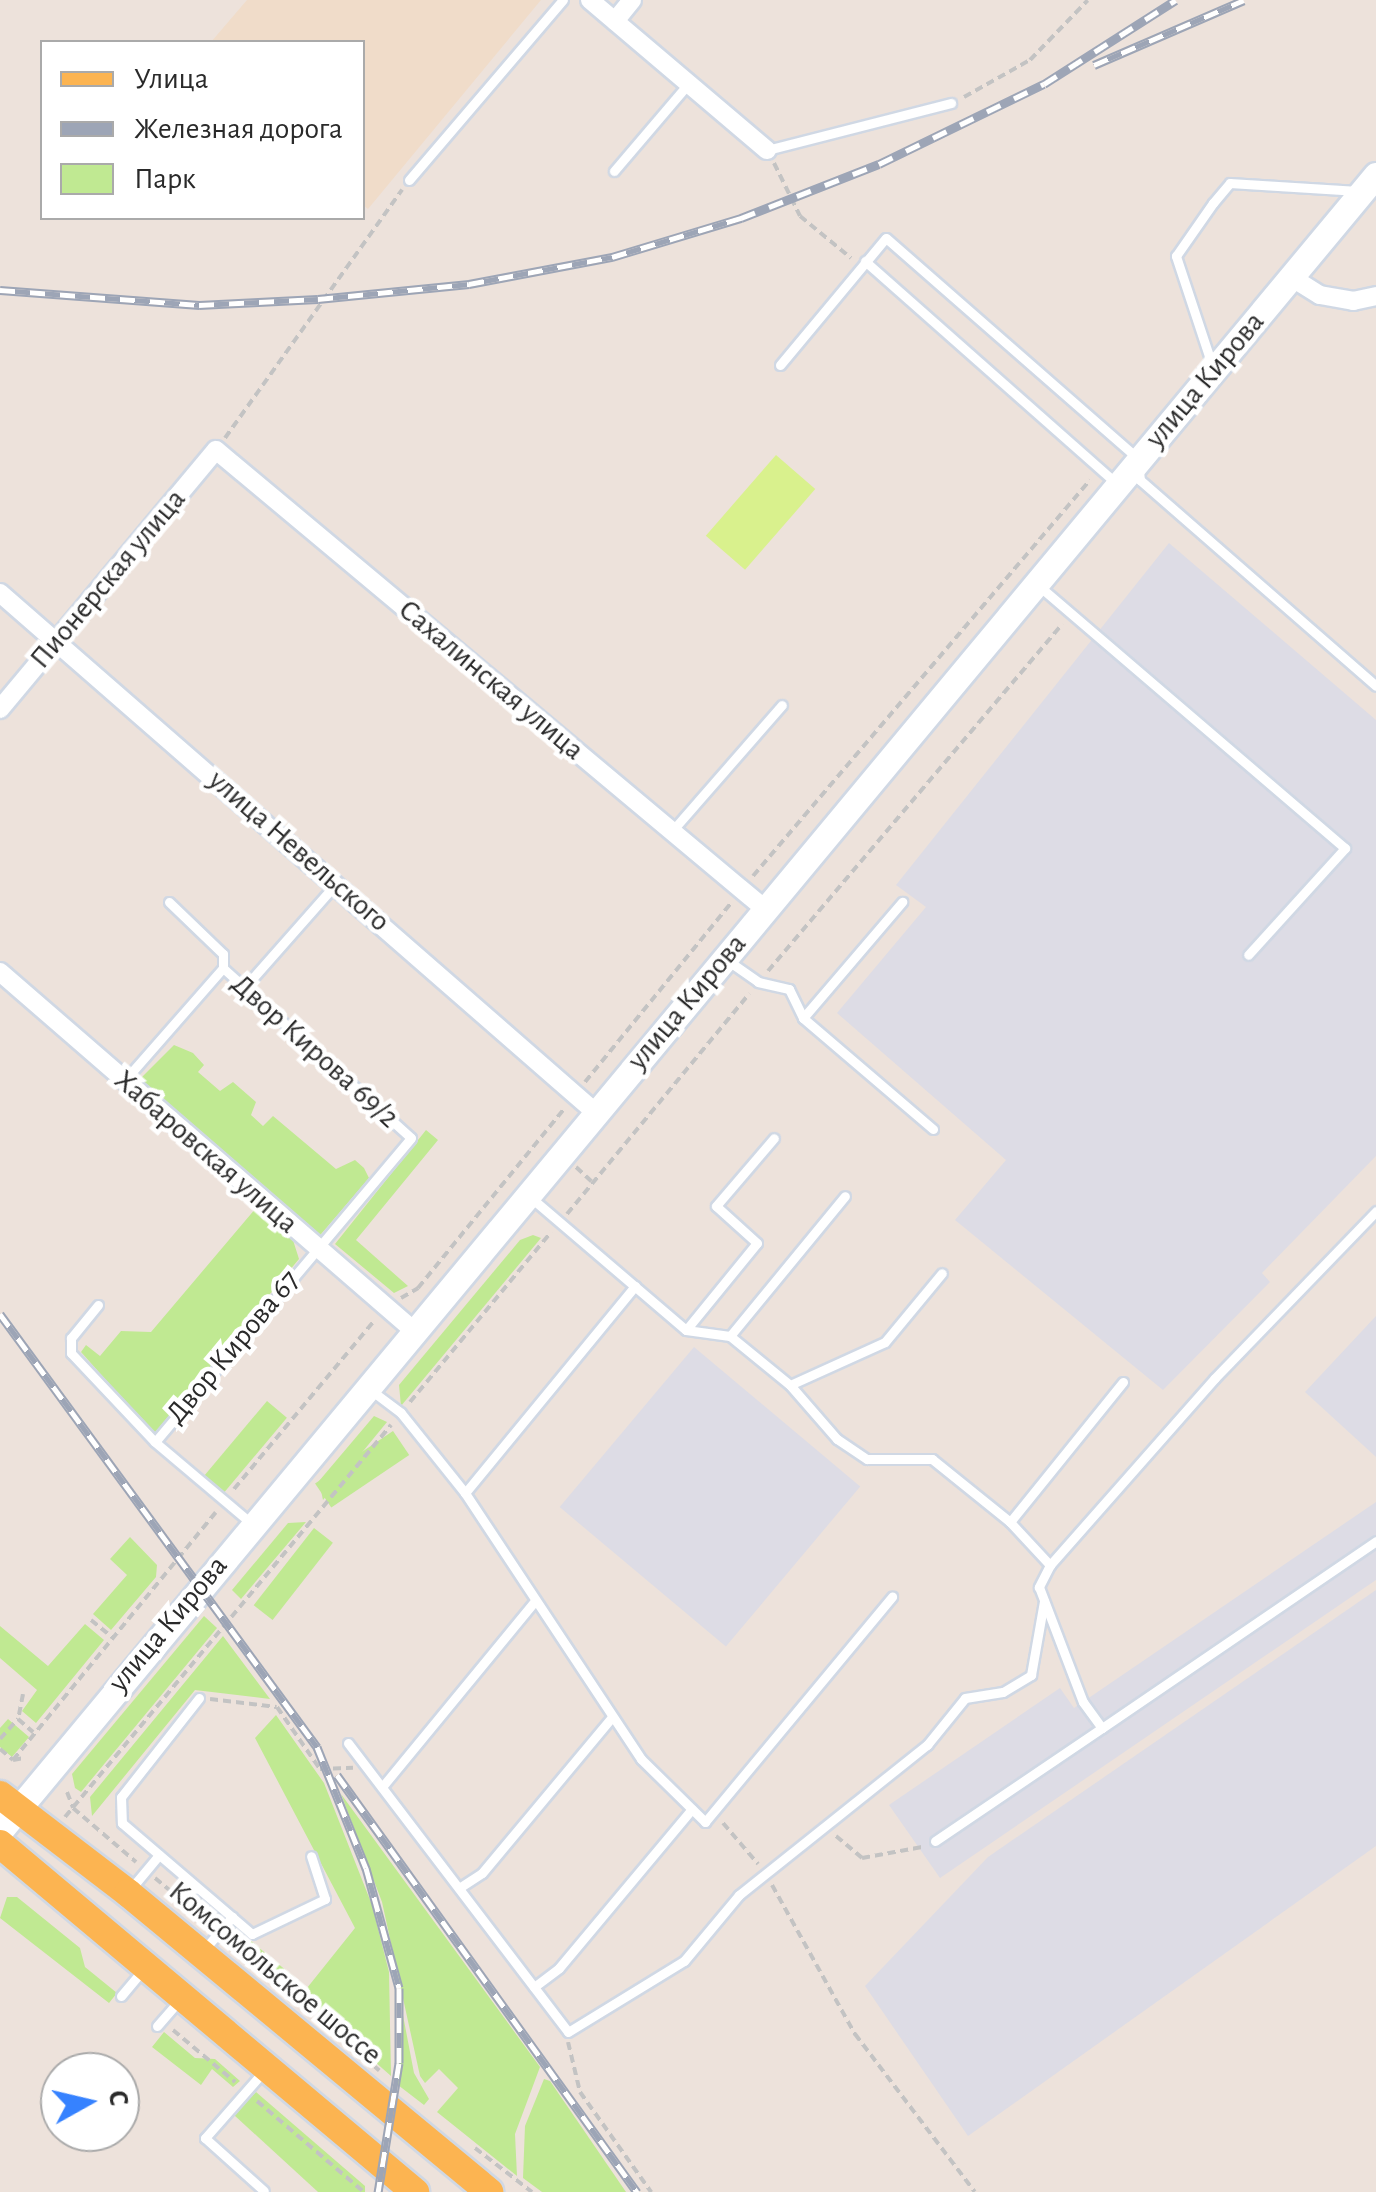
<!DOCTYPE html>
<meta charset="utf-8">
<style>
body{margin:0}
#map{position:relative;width:1376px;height:2192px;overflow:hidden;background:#ede2db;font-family:"Alegreya Sans",sans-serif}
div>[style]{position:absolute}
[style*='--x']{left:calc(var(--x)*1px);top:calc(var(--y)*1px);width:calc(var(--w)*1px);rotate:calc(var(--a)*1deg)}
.industrial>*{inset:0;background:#dddce5;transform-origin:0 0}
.education>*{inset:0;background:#f0dcc9}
.green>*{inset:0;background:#c0e992;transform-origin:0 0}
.pitch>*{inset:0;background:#d9f18d;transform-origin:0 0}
.path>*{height:4px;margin-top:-2px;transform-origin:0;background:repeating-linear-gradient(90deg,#c3c3c3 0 8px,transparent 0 13px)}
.roads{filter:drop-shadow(2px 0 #d0d8e4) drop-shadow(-2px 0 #d0d8e4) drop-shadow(0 2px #d0d8e4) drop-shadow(0 -2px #d0d8e4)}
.service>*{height:9px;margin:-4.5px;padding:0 4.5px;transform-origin:4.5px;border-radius:4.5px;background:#fff}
.minor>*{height:18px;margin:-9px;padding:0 9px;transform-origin:9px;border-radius:9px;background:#fff}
.secondary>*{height:25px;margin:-12.5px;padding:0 12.5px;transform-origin:12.5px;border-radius:12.5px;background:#fff}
.primary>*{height:28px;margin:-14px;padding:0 14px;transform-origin:14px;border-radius:14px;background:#fcb451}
.rail>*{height:9px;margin-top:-4.5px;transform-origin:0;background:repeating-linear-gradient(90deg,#fff 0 15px,#9da5b6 0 30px);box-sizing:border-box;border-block:2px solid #9da5b6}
span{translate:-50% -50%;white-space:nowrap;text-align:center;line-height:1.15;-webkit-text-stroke:9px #fff;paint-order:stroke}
.street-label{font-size:30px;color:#2a2a2a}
.legend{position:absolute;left:40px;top:40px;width:325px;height:180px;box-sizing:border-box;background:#fff;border:2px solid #aaa;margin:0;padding:12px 18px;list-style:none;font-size:30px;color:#2a2a2a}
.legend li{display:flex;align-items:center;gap:20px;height:50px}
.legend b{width:50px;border:2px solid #aaa}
.north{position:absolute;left:40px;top:2052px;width:100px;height:100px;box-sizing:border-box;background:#fff;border:2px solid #aaa;border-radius:50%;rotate:82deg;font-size:28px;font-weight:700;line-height:40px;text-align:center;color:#2a2a2a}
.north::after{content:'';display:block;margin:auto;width:35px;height:45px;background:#3682ff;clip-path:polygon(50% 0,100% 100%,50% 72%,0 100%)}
</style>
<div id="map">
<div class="industrial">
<i style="clip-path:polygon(1169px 543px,1376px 720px,1376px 1156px,1262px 1273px,1270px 1282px,1163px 1390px,955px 1220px,1006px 1160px,837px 1013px,926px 907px,896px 885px)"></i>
<i style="clip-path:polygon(1376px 1316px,1376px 1457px,1305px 1392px)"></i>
<i style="left:694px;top:1347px;width:217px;height:209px;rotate:40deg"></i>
<i style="clip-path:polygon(1376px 1502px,1376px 1580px,940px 1878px,889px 1805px,1060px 1688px,1074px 1708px)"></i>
<i style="clip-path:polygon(1376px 1590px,1376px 1846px,968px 2136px,865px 1986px,988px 1857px)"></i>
</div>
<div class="education">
<i style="clip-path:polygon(247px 0,541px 0,368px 209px,362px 204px,362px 42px,211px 42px)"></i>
</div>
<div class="green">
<i style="clip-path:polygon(174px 1045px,193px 1053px,204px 1065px,198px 1072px,220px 1091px,233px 1082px,256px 1102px,251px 1115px,263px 1126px,273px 1116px,336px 1169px,355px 1160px,364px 1168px,369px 1178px,316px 1240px,144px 1089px,142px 1077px)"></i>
<i style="clip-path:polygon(426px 1130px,438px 1140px,356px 1240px,408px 1286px,394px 1293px,335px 1244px)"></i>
<i style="clip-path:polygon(256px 1208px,292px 1237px,299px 1259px,154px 1434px,81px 1352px,86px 1345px,100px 1356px,121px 1331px,151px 1332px)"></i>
<i style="clip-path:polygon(533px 1235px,541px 1238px,401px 1406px,399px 1385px,520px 1240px)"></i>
<i style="left:267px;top:1401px;width:26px;height:98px;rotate:40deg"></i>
<i style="clip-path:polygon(374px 1416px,387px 1422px,323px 1500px,319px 1481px)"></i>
<i style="left:393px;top:1431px;width:29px;height:94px;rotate:56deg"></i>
<i style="clip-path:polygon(306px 1522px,241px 1599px,232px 1590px,288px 1523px)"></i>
<i style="left:314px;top:1528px;width:24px;height:98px;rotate:38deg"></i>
<i style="clip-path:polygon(130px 1537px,157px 1565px,156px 1577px,111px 1630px,93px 1614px,127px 1575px,110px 1559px)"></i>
<i style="clip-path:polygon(204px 1616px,217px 1628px,81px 1792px,75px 1788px,72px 1774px)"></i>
<i style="clip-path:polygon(85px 1624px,104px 1640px,36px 1723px,22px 1711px,37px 1690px,0 1658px,0 1626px,48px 1666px)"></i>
<i style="clip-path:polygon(223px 1636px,270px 1699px,195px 1690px,92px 1816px,90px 1797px)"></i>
<i style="clip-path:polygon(276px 1715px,324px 1783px,372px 1905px,389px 1972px,391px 2076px,239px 1942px,244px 1935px,307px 1988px,355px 1928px,255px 1738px)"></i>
<i style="clip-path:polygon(8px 1719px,29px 1737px,12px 1757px,0 1747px,0 1728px)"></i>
<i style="clip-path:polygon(341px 1794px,540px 2067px,515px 2134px,517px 2176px,437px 2112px,458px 2088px,439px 2069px,425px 2083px,420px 2076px,382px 1902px)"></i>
<i style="clip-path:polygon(7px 1897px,17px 1897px,80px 1948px,85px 1967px,117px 1993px,109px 2003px,0 1918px)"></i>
<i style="clip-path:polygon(402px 2010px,414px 2073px,429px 2099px,424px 2105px,398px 2085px)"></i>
<i style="clip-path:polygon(164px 2032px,195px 2058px,215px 2059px,240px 2081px,233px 2087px,212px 2069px,201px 2085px,152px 2047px)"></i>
<i style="clip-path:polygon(544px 2079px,550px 2081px,626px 2192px,542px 2192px,523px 2178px,525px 2126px)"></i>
<i style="clip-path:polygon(256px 2092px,365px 2186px,365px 2192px,318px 2192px,234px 2115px)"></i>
</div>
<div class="pitch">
<i style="left:776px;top:455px;width:52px;height:107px;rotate:41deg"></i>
</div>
<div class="path">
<i style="--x:964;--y:97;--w:76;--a:-29.3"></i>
<i style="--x:1030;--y:60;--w:83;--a:-46"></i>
<i style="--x:774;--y:163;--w:59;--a:63.9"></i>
<i style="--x:800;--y:216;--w:66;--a:39.5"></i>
<i style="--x:225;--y:438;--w:305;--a:-54.5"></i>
<i style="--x:753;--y:876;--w:520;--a:-49.6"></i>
<i style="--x:768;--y:971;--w:455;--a:-49.7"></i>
<i style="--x:585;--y:1082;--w:231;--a:-50.8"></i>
<i style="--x:576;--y:1167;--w:21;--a:43"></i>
<i style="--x:567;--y:1214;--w:286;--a:-50.4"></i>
<i style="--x:401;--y:1298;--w:20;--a:-30"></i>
<i style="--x:418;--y:1288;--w:231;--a:-50.8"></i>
<i style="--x:410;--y:1402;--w:221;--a:-50.3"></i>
<i style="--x:234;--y:1489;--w:220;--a:-50.2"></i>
<i style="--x:91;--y:1620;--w:28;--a:39"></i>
<i style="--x:23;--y:1694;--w:25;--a:101"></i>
<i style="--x:18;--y:1719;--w:20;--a:41"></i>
<i style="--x:210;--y:1699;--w:67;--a:6.8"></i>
<i style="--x:277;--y:1707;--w:75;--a:55.3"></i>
<i style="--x:320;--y:1769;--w:33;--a:-2"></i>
<i style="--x:0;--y:1739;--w:27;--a:-48"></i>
<i style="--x:0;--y:1749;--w:17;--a:40"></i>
<i style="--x:13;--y:1760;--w:11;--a:-10"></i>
<i style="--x:13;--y:1760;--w:320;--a:-50.7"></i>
<i style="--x:67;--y:1792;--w:17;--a:69"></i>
<i style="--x:73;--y:1808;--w:83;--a:40.6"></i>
<i style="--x:65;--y:1817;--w:510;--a:-50.25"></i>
<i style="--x:723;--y:1823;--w:54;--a:49.5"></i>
<i style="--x:836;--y:1836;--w:34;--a:40"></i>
<i style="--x:862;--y:1858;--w:61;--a:-10.4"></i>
<i style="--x:155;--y:1878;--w:70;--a:39.8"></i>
<i style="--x:772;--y:1885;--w:171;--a:60.9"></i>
<i style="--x:855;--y:2034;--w:198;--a:52.8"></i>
<i style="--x:228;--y:1938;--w:201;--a:41.2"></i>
<i style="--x:173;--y:2030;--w:81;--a:40"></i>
<i style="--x:568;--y:2042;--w:51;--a:76.5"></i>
<i style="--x:580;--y:2092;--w:123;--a:54.6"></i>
<i style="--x:257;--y:2101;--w:140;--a:40.4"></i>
<i style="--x:475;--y:2148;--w:72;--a:37.7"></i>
</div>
<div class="roads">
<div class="service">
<i style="--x:767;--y:150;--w:190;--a:-14.3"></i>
<i style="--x:614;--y:171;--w:116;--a:-49.6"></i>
<i style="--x:409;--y:180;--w:237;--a:-49.5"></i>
<i style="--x:865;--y:261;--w:338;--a:41.5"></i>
<i style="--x:780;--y:365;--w:165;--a:-50.2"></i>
<i style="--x:886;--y:238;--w:332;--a:41.2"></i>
<i style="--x:1212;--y:365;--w:115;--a:-108.3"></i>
<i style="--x:1176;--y:256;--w:65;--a:-55.1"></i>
<i style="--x:1213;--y:203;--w:26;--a:-50"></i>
<i style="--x:1230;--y:183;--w:128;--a:3.6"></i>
<i style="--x:1139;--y:471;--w:9;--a:84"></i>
<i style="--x:1140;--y:480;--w:313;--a:41.1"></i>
<i style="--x:1039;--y:586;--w:403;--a:40.6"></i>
<i style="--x:1345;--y:848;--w:144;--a:132.2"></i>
<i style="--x:672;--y:831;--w:167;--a:-48.9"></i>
<i style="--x:169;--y:902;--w:75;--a:43.9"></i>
<i style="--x:223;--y:954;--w:14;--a:90"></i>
<i style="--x:727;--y:960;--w:38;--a:35"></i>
<i style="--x:758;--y:982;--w:32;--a:13"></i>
<i style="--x:789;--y:989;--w:32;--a:64"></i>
<i style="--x:803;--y:1018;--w:171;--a:40.5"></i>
<i style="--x:244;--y:988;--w:136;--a:-48.6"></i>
<i style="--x:803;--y:1018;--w:153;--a:-49.5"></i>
<i style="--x:124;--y:1081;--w:150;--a:-48.8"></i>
<i style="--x:223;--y:968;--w:253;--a:42.1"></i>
<i style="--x:411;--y:1138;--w:397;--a:130.1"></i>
<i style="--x:155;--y:1442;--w:127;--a:40.2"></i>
<i style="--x:529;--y:1196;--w:206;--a:40.5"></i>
<i style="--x:686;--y:1330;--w:44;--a:7.8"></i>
<i style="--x:730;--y:1336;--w:181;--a:-50.6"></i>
<i style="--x:98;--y:1305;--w:43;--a:129.3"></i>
<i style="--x:71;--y:1338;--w:15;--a:90"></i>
<i style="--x:71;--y:1353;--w:122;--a:46.7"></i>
<i style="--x:686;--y:1330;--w:112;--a:-50.8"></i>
<i style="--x:757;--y:1243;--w:55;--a:-137.9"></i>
<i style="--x:716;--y:1206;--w:89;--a:-49.5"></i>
<i style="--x:730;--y:1336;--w:77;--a:39.2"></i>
<i style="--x:790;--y:1385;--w:104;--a:-24.4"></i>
<i style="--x:885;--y:1342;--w:89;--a:-50.4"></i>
<i style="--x:790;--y:1385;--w:72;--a:49"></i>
<i style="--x:837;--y:1439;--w:36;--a:34"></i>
<i style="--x:867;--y:1459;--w:65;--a:0"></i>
<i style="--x:932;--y:1459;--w:100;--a:38.9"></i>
<i style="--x:1010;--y:1522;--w:180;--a:-51.1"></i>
<i style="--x:372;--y:1391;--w:36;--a:37"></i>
<i style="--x:401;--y:1413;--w:102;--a:51.3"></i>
<i style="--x:465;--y:1493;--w:319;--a:56.5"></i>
<i style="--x:641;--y:1759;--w:90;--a:44.5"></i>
<i style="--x:705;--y:1822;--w:293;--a:-50.3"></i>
<i style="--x:465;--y:1493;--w:268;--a:-50.6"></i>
<i style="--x:1010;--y:1522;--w:59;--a:47.1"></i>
<i style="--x:1050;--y:1565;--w:249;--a:-48.6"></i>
<i style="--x:1215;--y:1378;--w:232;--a:-46"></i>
<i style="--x:1050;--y:1565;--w:25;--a:117"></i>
<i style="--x:1039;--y:1587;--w:123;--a:69.1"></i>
<i style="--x:1083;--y:1702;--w:32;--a:54"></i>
<i style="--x:1102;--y:1728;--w:332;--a:-34.3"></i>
<i style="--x:199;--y:1698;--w:126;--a:128.2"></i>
<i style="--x:121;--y:1797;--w:26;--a:88"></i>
<i style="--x:122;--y:1823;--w:171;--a:40.5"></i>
<i style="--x:252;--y:1934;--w:81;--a:-25.6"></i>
<i style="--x:325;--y:1899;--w:45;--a:-108"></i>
<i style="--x:348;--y:1743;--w:363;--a:52.7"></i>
<i style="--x:568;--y:2032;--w:136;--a:-31.5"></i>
<i style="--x:684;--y:1961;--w:86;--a:-50.2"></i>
<i style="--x:739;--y:1895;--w:241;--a:-38.6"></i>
<i style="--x:927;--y:1745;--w:60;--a:-51"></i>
<i style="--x:965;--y:1698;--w:38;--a:-9"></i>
<i style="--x:1003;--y:1692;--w:33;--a:-31"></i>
<i style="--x:1031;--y:1675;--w:75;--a:-80"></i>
<i style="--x:382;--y:1787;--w:241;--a:-50.6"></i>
<i style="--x:935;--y:1841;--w:202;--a:-34.1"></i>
<i style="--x:459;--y:1888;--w:27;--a:-33"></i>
<i style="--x:482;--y:1873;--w:202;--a:-50.2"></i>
<i style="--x:129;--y:1891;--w:47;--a:-50.2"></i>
<i style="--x:203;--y:1951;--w:45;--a:-49.5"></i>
<i style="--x:534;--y:1987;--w:31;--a:-37"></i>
<i style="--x:559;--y:1968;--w:207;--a:-50.1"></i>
<i style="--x:121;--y:1996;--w:35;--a:-50"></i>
<i style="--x:157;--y:2026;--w:32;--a:-49"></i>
<i style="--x:263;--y:2072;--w:88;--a:131.3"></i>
<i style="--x:205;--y:2138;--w:79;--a:41.9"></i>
</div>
<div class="minor">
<i style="--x:590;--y:0;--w:232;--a:40.3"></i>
<i style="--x:615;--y:21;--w:27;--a:-51"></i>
<i style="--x:1291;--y:277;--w:34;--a:32"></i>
<i style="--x:1320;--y:295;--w:34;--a:10"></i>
<i style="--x:1353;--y:301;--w:24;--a:-12"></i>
<i style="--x:0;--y:593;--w:790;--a:41.1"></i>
<i style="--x:0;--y:709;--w:337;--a:-50.2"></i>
<i style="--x:216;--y:450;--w:716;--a:39.9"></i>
<i style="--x:0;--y:972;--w:547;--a:40.92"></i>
</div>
<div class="secondary">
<i style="--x:0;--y:1831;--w:2153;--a:-50.28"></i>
</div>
<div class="primary">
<i style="--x:0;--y:1795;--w:161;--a:37.4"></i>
<i style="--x:128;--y:1893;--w:469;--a:39.6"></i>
<i style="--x:0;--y:1844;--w:542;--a:39.98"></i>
</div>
</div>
<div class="rail">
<i style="--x:1094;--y:65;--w:163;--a:-23.4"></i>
<i style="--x:0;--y:290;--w:200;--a:4.3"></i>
<i style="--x:199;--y:305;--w:119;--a:-2.9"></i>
<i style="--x:318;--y:299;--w:152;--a:-5.7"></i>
<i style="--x:469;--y:284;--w:146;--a:-10.7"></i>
<i style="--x:612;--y:257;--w:135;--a:-16.8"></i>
<i style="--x:741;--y:218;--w:148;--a:-21.4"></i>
<i style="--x:879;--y:164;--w:183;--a:-25.9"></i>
<i style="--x:1044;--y:84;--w:156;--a:-32.5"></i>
<i style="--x:0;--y:1314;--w:537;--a:53.79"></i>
<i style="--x:317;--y:1747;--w:131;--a:68"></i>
<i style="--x:366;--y:1868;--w:124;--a:74.6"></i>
<i style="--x:399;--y:1988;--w:75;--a:90"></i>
<i style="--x:399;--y:2063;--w:131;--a:99.2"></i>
<i style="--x:337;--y:1775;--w:514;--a:54.27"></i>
</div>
<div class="street-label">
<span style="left:1205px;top:380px;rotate:-50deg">улица Кирова</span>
<span style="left:108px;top:579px;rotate:-50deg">Пионерская улица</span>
<span style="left:491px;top:680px;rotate:40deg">Сахалинская улица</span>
<span style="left:299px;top:851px;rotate:41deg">улица Невельского</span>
<span style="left:687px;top:1002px;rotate:-50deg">улица Кирова</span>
<span style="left:315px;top:1051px;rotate:42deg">Двор Кирова 69/2</span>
<span style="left:206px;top:1152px;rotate:41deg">Хабаровская улица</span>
<span style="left:233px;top:1347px;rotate:-50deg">Двор Кирова 67</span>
<span style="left:168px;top:1624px;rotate:-50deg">улица Кирова</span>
<span style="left:275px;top:1973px;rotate:40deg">Комсомольское шоссе</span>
</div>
<ul class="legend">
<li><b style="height:12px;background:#fcb451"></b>Улица</li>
<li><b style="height:12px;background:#9da5b6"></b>Железная дорога</li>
<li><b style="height:28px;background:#c0e992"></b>Парк</li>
</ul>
<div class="north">С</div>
</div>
